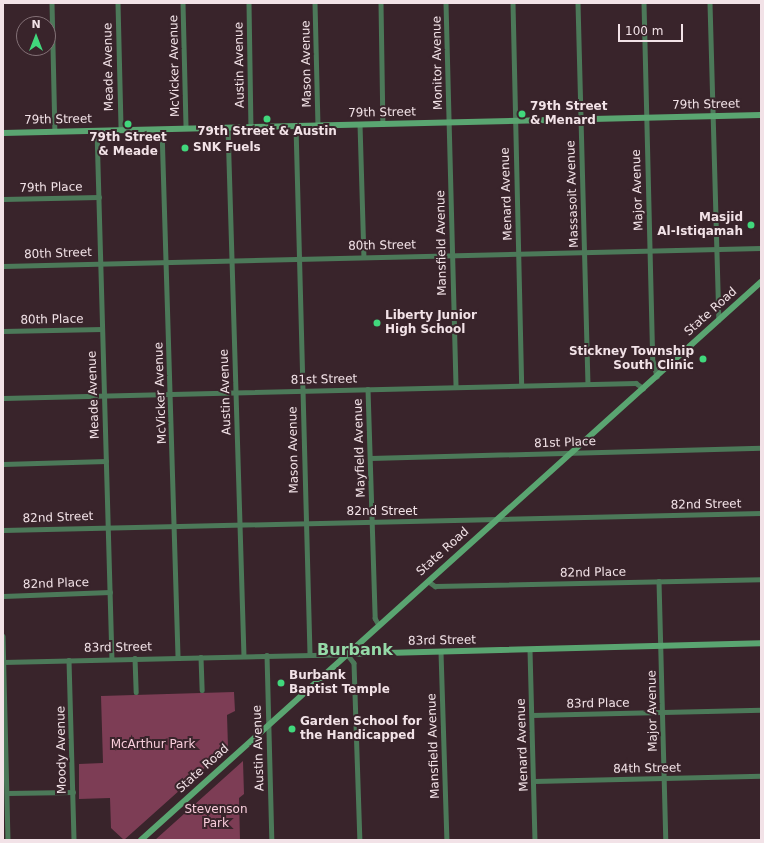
<!DOCTYPE html>
<style>
body{margin:0}
#map{position:relative;width:764px;height:843px;overflow:hidden;background:#39242b;font-family:"DejaVu Sans",sans-serif}
div>[style]{position:absolute}
[style*='--x']{left:calc(var(--x)*1px);top:calc(var(--y)*1px);width:calc(var(--w)*1px);rotate:calc(var(--a)*1deg)}
.green>*{inset:0;background:#7d3d55}
.street>*{height:4.5px;margin:-2.25px;padding:0 2.25px;transform-origin:2.25px;border-radius:2.25px;background:#4c7959}
.secondary>*{height:6px;margin:-3px;padding:0 3px;transform-origin:3px;border-radius:3px;background:#5aa571}
.dots>*{width:11px;height:11px;translate:-50% -50%;box-sizing:border-box;border:2px solid #39242b;border-radius:50%}
span{translate:-50% -50%;white-space:nowrap;text-align:center;line-height:1.15;-webkit-text-stroke:4px #39242b;paint-order:stroke}
.street-label{font-size:12px;color:#f2e2e7}
.poi-label{font-size:12px;color:#f2e2e7;font-weight:700}
.left{translate:0 -50%;text-align:left}
.right{translate:-100% -50%;text-align:right}
.park-label{font-size:12px;color:#f9cedc}
.district-label{font-size:16px;color:#95daa8;font-weight:700}
.frame{position:absolute;inset:0;border:4px solid #f2e2e7;pointer-events:none}
.north{position:absolute;left:16px;top:16px;width:40px;height:40px;box-sizing:border-box;background:#39242b;border:1px solid #837076;border-radius:50%;rotate:0deg;font-size:11px;font-weight:700;line-height:16px;text-align:center;color:#f2e2e7}
.north::after{content:'';display:block;margin:auto;width:14px;height:18px;background:#41d77c;clip-path:polygon(50% 0,100% 100%,50% 72%,0 100%)}
.scale{position:absolute;left:618px;top:24px;width:65px;height:18px;box-sizing:border-box;border:2px solid #f2e2e7;border-top:0;padding-left:5px;font-size:12px;line-height:14px;white-space:nowrap;color:#f2e2e7;-webkit-text-stroke:3px #39242b;paint-order:stroke}
</style>
<div id="map">
<div class="green">
<i style="clip-path:polygon(234px 692px,235px 711px,227px 715px,228px 747px,124px 840px,111px 828px,110px 798px,79px 799px,79px 764px,103px 763px,101px 696px)"></i>
<i style="clip-path:polygon(243px 761px,244px 794px,239px 798px,240px 840px,155px 840px)"></i>
</div>
<div class="street">
<i style="--x:52;--y:3;--w:128;--a:88.7"></i>
<i style="--x:118;--y:3;--w:127;--a:88.6"></i>
<i style="--x:183;--y:3;--w:125;--a:88.6"></i>
<i style="--x:249;--y:3;--w:124;--a:89.1"></i>
<i style="--x:315;--y:3;--w:122;--a:88.6"></i>
<i style="--x:381;--y:3;--w:121;--a:89.1"></i>
<i style="--x:446;--y:3;--w:384;--a:88.5"></i>
<i style="--x:513;--y:3;--w:382;--a:88.7"></i>
<i style="--x:578;--y:3;--w:381;--a:88.5"></i>
<i style="--x:644;--y:3;--w:358;--a:88.6"></i>
<i style="--x:653;--y:361;--w:16;--a:75"></i>
<i style="--x:710;--y:3;--w:317;--a:88.4"></i>
<i style="--x:360;--y:124;--w:132;--a:88.3"></i>
<i style="--x:296;--y:126;--w:528;--a:88.48"></i>
<i style="--x:228;--y:127;--w:529;--a:88.27"></i>
<i style="--x:162;--y:129;--w:528;--a:88.26"></i>
<i style="--x:97;--y:130;--w:529;--a:88.38"></i>
<i style="--x:3;--y:199;--w:96;--a:-1.2"></i>
<i style="--x:3;--y:266;--w:758;--a:-1.36"></i>
<i style="--x:3;--y:331;--w:99;--a:-1.2"></i>
<i style="--x:368;--y:389;--w:229;--a:88.2"></i>
<i style="--x:375;--y:618;--w:8;--a:60"></i>
<i style="--x:3;--y:398;--w:633;--a:-1.36"></i>
<i style="--x:636;--y:383;--w:9;--a:36"></i>
<i style="--x:370;--y:458;--w:391;--a:-1.5"></i>
<i style="--x:3;--y:464;--w:103;--a:-1.7"></i>
<i style="--x:3;--y:530;--w:758;--a:-1.28"></i>
<i style="--x:428;--y:581;--w:9;--a:36"></i>
<i style="--x:435;--y:586;--w:326;--a:-1.2"></i>
<i style="--x:659;--y:581;--w:259;--a:88.5"></i>
<i style="--x:3;--y:596;--w:107;--a:-2.1"></i>
<i style="--x:3;--y:636;--w:204;--a:88.6"></i>
<i style="--x:530;--y:650;--w:190;--a:88.5"></i>
<i style="--x:441;--y:652;--w:188;--a:88.2"></i>
<i style="--x:267;--y:655;--w:185;--a:88.5"></i>
<i style="--x:201;--y:657;--w:33;--a:88"></i>
<i style="--x:135;--y:658;--w:34;--a:88"></i>
<i style="--x:69;--y:660;--w:180;--a:88.4"></i>
<i style="--x:3;--y:662;--w:344;--a:-1.3"></i>
<i style="--x:347;--y:654;--w:11;--a:52"></i>
<i style="--x:354;--y:663;--w:177;--a:88.1"></i>
<i style="--x:532;--y:715;--w:229;--a:-1.3"></i>
<i style="--x:534;--y:781;--w:227;--a:-1.3"></i>
<i style="--x:7;--y:793;--w:66;--a:-0.9"></i>
</div>
<div class="secondary">
<i style="--x:3;--y:133;--w:758;--a:-1.36"></i>
<i style="--x:347;--y:654;--w:414;--a:-1.5"></i>
<i style="--x:141;--y:840;--w:834;--a:-41.99"></i>
</div>
<div class="dots">
<i style="left:522px;top:114px;background:#41d77c"></i>
<i style="left:267px;top:119px;background:#41d77c"></i>
<i style="left:128px;top:124px;background:#41d77c"></i>
<i style="left:185px;top:148px;background:#41d77c"></i>
<i style="left:751px;top:225px;background:#41d77c"></i>
<i style="left:377px;top:323px;background:#41d77c"></i>
<i style="left:703px;top:359px;background:#41d77c"></i>
<i style="left:281px;top:683px;background:#41d77c"></i>
<i style="left:292px;top:729px;background:#41d77c"></i>
</div>
<div class="street-label">
<span style="left:438px;top:63px;rotate:-91deg">Monitor Avenue</span>
<span style="left:307px;top:64px;rotate:-91deg">Mason Avenue</span>
<span style="left:240px;top:65px;rotate:-91deg">Austin Avenue</span>
<span style="left:175px;top:66px;rotate:-91deg">McVicker Avenue</span>
<span style="left:109px;top:67px;rotate:-91deg">Meade Avenue</span>
<span style="left:706px;top:105px;rotate:-1deg">79th Street</span>
<span style="left:382px;top:113px;rotate:-1deg">79th Street</span>
<span style="left:58px;top:120px;rotate:-1deg">79th Street</span>
<span style="left:51px;top:188px;rotate:-1deg">79th Place</span>
<span style="left:638px;top:190px;rotate:-92deg">Major Avenue</span>
<span style="left:507px;top:194px;rotate:-92deg">Menard Avenue</span>
<span style="left:573px;top:194px;rotate:-92deg">Massasoit Avenue</span>
<span style="left:442px;top:243px;rotate:-91deg">Mansfield Avenue</span>
<span style="left:382px;top:246px;rotate:-1deg">80th Street</span>
<span style="left:58px;top:254px;rotate:-2deg">80th Street</span>
<span style="left:711px;top:312px;rotate:-42deg">State Road</span>
<span style="left:52px;top:320px;rotate:-1deg">80th Place</span>
<span style="left:324px;top:380px;rotate:-1deg">81st Street</span>
<span style="left:226px;top:392px;rotate:-92deg">Austin Avenue</span>
<span style="left:161px;top:393px;rotate:-92deg">McVicker Avenue</span>
<span style="left:94px;top:395px;rotate:-92deg">Meade Avenue</span>
<span style="left:565px;top:443px;rotate:-2deg">81st Place</span>
<span style="left:360px;top:448px;rotate:-92deg">Mayfield Avenue</span>
<span style="left:294px;top:450px;rotate:-91deg">Mason Avenue</span>
<span style="left:706px;top:505px;rotate:-1deg">82nd Street</span>
<span style="left:382px;top:512px">82nd Street</span>
<span style="left:58px;top:518px;rotate:-2deg">82nd Street</span>
<span style="left:443px;top:552px;rotate:-42deg">State Road</span>
<span style="left:593px;top:573px;rotate:-1deg">82nd Place</span>
<span style="left:56px;top:584px;rotate:-2deg">82nd Place</span>
<span style="left:442px;top:641px;rotate:-1deg">83rd Street</span>
<span style="left:118px;top:648px;rotate:-1deg">83rd Street</span>
<span style="left:598px;top:704px;rotate:-1deg">83rd Place</span>
<span style="left:653px;top:711px;rotate:-91deg">Major Avenue</span>
<span style="left:523px;top:745px;rotate:-92deg">Menard Avenue</span>
<span style="left:434px;top:746px;rotate:-92deg">Mansfield Avenue</span>
<span style="left:259px;top:748px;rotate:-92deg">Austin Avenue</span>
<span style="left:62px;top:750px;rotate:-91deg">Moody Avenue</span>
<span style="left:203px;top:769px;rotate:-42deg">State Road</span>
<span style="left:647px;top:769px;rotate:-1deg">84th Street</span>
</div>
<div class="poi-label">
<span class="left" style="left:530px;top:114px">79th Street<br>&amp; Menard</span>
<span style="left:267px;top:132px">79th Street &amp; Austin</span>
<span style="left:128px;top:145px">79th Street<br>&amp; Meade</span>
<span class="left" style="left:193px;top:148px">SNK Fuels</span>
<span class="right" style="left:743px;top:225px">Masjid<br>Al-Istiqamah</span>
<span class="left" style="left:385px;top:323px">Liberty Junior<br>High School</span>
<span class="right" style="left:694px;top:359px">Stickney Township<br>South Clinic</span>
<span class="left" style="left:289px;top:683px">Burbank<br>Baptist Temple</span>
<span class="left" style="left:300px;top:729px">Garden School for<br>the Handicapped</span>
</div>
<div class="park-label">
<span style="left:153px;top:745px">McArthur Park</span>
<span style="left:216px;top:817px">Stevenson<br>Park</span>
</div>
<div class="district-label">
<span style="left:355px;top:650px">Burbank</span>
</div>
<div class="frame"></div>
<div class="north">N</div>
<div class="scale">100 m</div>
</div>
